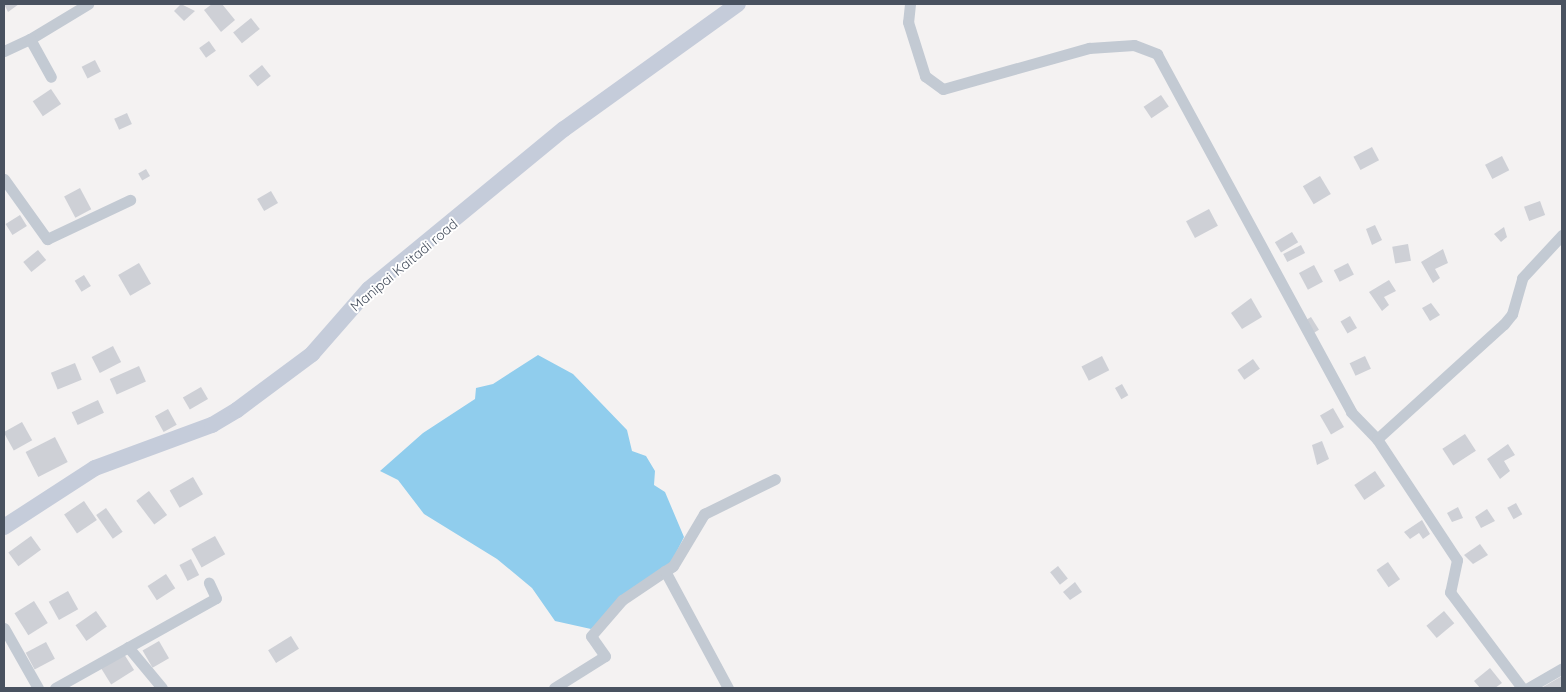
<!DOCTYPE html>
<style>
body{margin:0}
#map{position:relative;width:1566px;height:692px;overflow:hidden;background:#f4f2f2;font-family:Quicksand,sans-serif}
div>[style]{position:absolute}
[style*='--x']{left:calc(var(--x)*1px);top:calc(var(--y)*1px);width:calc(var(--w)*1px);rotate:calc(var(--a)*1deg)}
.water>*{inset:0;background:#90cded}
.building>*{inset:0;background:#ced0d6;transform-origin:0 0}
.street>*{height:11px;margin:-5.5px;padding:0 5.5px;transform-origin:5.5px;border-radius:5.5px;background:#c3cad3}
.secondary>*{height:16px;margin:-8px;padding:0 8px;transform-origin:8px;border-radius:8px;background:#c5ccda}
span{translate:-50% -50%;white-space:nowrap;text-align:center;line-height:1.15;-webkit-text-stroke:4px #fff;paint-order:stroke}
.street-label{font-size:14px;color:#495260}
.frame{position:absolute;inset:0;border:5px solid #495260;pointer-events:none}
</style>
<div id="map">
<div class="water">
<i style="clip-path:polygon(538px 355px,573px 374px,627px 430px,632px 451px,646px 456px,655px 471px,654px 485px,665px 492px,684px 537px,671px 563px,591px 629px,555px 621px,532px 588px,497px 559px,424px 514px,398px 480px,380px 471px,423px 433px,475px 399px,476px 388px,493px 384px)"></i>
</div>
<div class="building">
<i style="clip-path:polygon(4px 4px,19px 4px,8px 12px)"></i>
<i style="clip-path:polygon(181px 4px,195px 11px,184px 21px,174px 11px)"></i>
<i style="clip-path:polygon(212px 4px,222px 4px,235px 20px,221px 32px,204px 10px)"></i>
<i style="left:251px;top:18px;width:14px;height:23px;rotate:51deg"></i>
<i style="left:209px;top:41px;width:12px;height:12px;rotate:55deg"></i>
<i style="left:95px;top:60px;width:13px;height:15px;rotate:63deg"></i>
<i style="left:262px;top:65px;width:14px;height:17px;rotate:51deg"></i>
<i style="left:51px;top:89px;width:18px;height:22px;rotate:56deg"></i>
<i style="left:1161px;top:95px;width:14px;height:21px;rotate:56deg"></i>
<i style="left:127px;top:113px;width:12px;height:14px;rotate:66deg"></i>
<i style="left:1372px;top:147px;width:15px;height:21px;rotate:62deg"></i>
<i style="left:1502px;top:156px;width:16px;height:19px;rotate:63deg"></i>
<i style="left:146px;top:169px;width:8px;height:9px;rotate:60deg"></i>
<i style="left:1320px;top:176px;width:21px;height:20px;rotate:59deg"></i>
<i style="left:80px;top:188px;width:24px;height:18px;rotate:62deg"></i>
<i style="left:271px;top:191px;width:14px;height:16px;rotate:60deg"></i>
<i style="left:1540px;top:201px;width:15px;height:17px;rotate:70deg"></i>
<i style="left:1209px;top:209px;width:19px;height:26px;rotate:62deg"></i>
<i style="left:20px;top:215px;width:13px;height:17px;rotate:58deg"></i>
<i style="clip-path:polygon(1375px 225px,1382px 240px,1372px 245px,1366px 229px)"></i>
<i style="clip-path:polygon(1504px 227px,1507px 237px,1501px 242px,1494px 234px)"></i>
<i style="left:1292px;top:232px;width:12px;height:20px;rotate:59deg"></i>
<i style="left:1408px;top:244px;width:17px;height:16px;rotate:80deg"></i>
<i style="left:1301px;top:245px;width:9px;height:20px;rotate:63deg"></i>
<i style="clip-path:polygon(1443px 249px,1448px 263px,1435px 269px,1440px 278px,1433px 283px,1421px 262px)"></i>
<i style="left:38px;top:250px;width:13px;height:19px;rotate:51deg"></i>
<i style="left:139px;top:263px;width:24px;height:24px;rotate:60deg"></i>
<i style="left:1348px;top:263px;width:13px;height:16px;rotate:63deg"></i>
<i style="left:1314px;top:265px;width:19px;height:17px;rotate:62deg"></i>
<i style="left:84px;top:275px;width:13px;height:11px;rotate:58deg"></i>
<i style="clip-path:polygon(1389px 280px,1396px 291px,1384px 297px,1389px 305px,1382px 311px,1369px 292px)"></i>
<i style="clip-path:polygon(1251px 298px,1262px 317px,1242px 329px,1231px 313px)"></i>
<i style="clip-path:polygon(1431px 303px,1440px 315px,1430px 321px,1422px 308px)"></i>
<i style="left:1350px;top:316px;width:14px;height:11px;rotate:60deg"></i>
<i style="left:1311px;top:317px;width:15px;height:10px;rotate:58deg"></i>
<i style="left:113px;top:346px;width:18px;height:24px;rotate:63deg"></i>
<i style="left:1102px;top:356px;width:16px;height:23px;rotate:63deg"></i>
<i style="left:1365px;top:356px;width:14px;height:17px;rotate:65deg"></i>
<i style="left:1253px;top:359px;width:12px;height:19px;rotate:55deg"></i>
<i style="left:75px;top:363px;width:18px;height:26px;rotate:68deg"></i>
<i style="left:139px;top:366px;width:17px;height:32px;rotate:66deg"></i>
<i style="left:1122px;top:384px;width:13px;height:8px;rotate:61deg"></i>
<i style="left:201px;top:387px;width:14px;height:21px;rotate:60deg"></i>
<i style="left:98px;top:400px;width:14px;height:29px;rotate:65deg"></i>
<i style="left:1333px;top:408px;width:22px;height:15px;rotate:60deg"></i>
<i style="left:168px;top:409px;width:18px;height:15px;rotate:61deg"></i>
<i style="left:22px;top:422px;width:21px;height:21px;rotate:61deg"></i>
<i style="left:1465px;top:434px;width:20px;height:27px;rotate:57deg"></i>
<i style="left:55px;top:437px;width:28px;height:33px;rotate:63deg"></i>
<i style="clip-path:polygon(1322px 441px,1329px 459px,1317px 465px,1312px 445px)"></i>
<i style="clip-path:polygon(1508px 444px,1515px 455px,1504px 461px,1510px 471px,1500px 479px,1487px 459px)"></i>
<i style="left:1375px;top:471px;width:18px;height:25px;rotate:56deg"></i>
<i style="left:193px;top:477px;width:20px;height:27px;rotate:60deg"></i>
<i style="left:149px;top:491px;width:30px;height:16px;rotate:53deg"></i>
<i style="left:84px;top:501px;width:23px;height:24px;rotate:56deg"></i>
<i style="left:1516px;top:503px;width:13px;height:10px;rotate:61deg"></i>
<i style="clip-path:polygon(1458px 507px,1463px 518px,1452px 522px,1447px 513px)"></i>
<i style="left:106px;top:508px;width:29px;height:12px;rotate:55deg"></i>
<i style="clip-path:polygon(1487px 509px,1495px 521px,1481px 528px,1475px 517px)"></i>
<i style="clip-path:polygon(1422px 520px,1430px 534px,1423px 539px,1419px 533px,1410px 539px,1404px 532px)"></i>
<i style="left:31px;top:536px;width:17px;height:28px;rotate:54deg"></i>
<i style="left:215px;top:536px;width:21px;height:27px;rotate:61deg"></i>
<i style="clip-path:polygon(1480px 544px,1488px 555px,1473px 564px,1464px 555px)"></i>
<i style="left:191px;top:559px;width:18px;height:13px;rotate:63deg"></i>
<i style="left:1388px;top:562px;width:21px;height:14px;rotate:55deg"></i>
<i style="left:1058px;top:566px;width:16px;height:10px;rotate:52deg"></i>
<i style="left:166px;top:574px;width:17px;height:22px;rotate:57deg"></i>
<i style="clip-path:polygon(1075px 582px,1082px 592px,1070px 600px,1063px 592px)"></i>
<i style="left:68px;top:591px;width:21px;height:22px;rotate:61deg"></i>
<i style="left:34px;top:601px;width:26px;height:23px;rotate:58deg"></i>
<i style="left:96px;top:611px;width:19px;height:25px;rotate:55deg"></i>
<i style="left:1444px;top:611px;width:16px;height:23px;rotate:50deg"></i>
<i style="left:291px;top:636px;width:15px;height:27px;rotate:58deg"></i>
<i style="left:159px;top:641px;width:20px;height:19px;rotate:60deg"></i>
<i style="left:46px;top:642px;width:19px;height:23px;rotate:62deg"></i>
<i style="left:124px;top:654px;width:19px;height:27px;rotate:58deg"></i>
<i style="clip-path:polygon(1490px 668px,1502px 683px,1495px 688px,1480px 688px,1474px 681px)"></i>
<i style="clip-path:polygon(1562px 676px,1562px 688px,1544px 688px,1543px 687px)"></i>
</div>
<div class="street">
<i style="--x:910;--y:4;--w:18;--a:96"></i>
<i style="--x:908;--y:22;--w:57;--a:72.5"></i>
<i style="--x:925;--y:76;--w:22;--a:36"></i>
<i style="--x:943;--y:89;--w:152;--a:-15.7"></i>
<i style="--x:1089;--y:48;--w:45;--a:-3.8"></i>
<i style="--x:1134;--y:45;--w:25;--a:21"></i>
<i style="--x:1157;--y:54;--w:407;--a:61.5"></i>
<i style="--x:1351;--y:412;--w:37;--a:46"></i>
<i style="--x:1377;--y:439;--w:145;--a:56.5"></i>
<i style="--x:1457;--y:560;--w:33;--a:102"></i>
<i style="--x:1450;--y:592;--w:120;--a:53.1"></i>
<i style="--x:30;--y:39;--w:68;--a:-31.1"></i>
<i style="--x:4;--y:51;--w:29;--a:-25"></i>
<i style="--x:30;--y:39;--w:43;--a:61.1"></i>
<i style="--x:4;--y:179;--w:74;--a:54.4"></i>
<i style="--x:47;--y:239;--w:92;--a:-25.2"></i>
<i style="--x:1377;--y:439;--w:171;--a:-42.2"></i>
<i style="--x:1504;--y:324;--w:13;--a:-51"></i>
<i style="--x:1512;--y:314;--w:37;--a:-74"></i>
<i style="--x:1522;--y:278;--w:59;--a:-47.1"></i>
<i style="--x:4;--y:628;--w:69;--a:60.5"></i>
<i style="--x:128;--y:647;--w:53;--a:50.3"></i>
<i style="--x:55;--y:688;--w:184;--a:-29.2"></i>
<i style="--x:216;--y:598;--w:17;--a:-115"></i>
<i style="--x:554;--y:688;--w:60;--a:-32.1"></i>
<i style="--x:605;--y:656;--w:24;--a:-125"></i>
<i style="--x:591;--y:636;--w:48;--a:-49.3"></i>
<i style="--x:622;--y:600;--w:52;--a:-34"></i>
<i style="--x:728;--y:688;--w:133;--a:-118.3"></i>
<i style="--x:665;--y:571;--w:9;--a:-32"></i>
<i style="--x:673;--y:566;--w:61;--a:-59.2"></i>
<i style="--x:704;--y:514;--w:79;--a:-26.2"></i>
<i style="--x:1528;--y:688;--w:39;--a:-30"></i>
</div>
<div class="secondary">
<i style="--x:4;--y:527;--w:108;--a:-33"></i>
<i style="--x:95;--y:468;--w:125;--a:-20.2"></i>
<i style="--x:212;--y:425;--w:29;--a:-31"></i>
<i style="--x:237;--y:410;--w:94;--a:-36.7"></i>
<i style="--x:312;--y:354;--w:86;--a:-48.8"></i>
<i style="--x:369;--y:289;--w:252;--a:-39.4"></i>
<i style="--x:564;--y:129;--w:214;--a:-35.7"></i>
</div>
<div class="street-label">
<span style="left:404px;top:265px;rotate:-40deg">Manipai Kaitadi road</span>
</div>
<div class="frame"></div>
</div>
